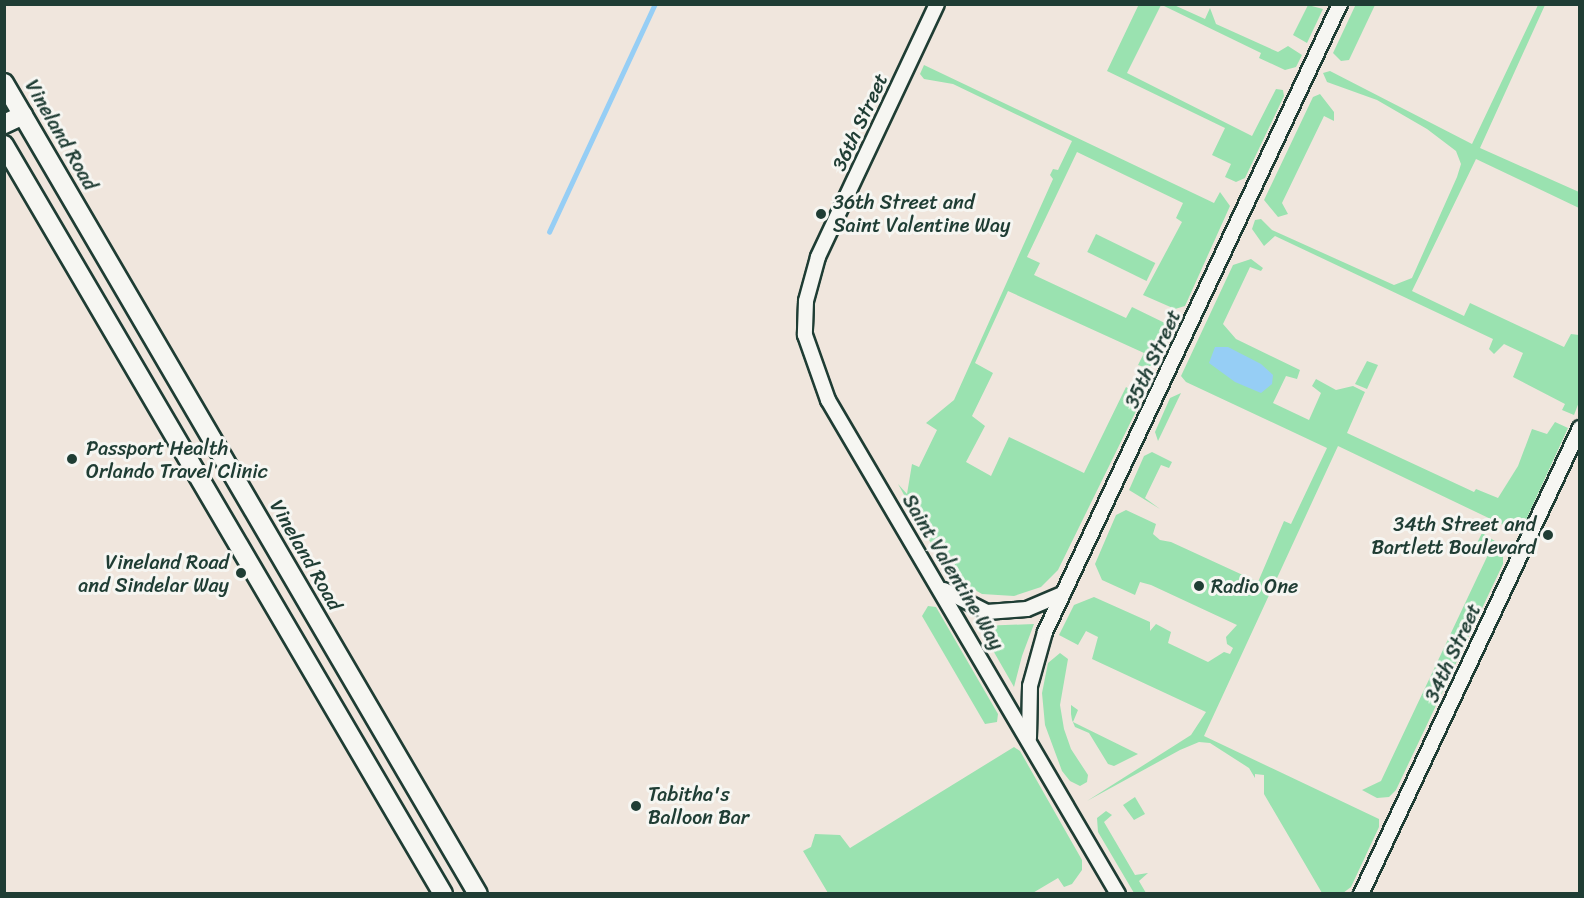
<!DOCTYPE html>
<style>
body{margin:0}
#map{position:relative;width:1584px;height:898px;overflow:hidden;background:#f0e6dd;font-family:Sriracha,sans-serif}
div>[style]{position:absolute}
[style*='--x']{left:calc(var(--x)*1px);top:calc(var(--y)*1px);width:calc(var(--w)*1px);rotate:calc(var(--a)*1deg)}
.green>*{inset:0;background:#9ae2b0;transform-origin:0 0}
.water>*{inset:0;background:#96cef5}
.stream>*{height:4.5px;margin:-2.25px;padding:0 2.25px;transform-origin:2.25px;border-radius:2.25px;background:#96cef5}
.roads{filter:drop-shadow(2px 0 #1f3d34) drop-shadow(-2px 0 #1f3d34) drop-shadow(0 2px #1f3d34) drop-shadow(0 -2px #1f3d34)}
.street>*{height:14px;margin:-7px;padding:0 7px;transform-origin:7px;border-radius:7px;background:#f6f6f2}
.secondary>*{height:18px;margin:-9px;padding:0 9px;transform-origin:9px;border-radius:9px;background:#f6f6f2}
.dots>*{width:16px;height:16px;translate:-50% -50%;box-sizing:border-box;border:3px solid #f6f6f2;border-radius:50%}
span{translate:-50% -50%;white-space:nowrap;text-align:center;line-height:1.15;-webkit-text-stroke:6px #f6f6f2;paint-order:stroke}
.street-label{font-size:20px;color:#1f3d34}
.poi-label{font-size:20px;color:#1f3d34}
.left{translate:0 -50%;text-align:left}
.right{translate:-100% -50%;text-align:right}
.frame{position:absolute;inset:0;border:6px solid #1f3d34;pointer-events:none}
</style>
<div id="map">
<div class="green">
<i style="clip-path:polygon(1139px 4px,1161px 5px,1127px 73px,1252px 136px,1276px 89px,1283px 90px,1284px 96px,1245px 178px,1236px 182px,1225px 177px,1231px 164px,1212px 155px,1225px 128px,1107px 71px)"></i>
<i style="clip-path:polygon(1356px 4px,1375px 5px,1349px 60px,1341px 61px,1333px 53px)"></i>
<i style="clip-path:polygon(1162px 5px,1174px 5px,1205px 19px,1210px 8px,1216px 24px,1278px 52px,1288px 46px,1302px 55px,1296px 67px,1285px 70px,1259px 58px,1261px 53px)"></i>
<i style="clip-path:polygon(1308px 5px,1323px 9px,1307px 43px,1293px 35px)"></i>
<i style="clip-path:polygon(1538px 5px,1545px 5px,1480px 148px,1579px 192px,1579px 208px,1476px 159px,1412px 291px,1464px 316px,1470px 303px,1564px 347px,1571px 334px,1579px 335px,1579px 402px,1574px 415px,1562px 410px,1565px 404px,1513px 377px,1523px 353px,1504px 344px,1494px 354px,1489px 349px,1493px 339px,1275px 236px,1264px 246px,1252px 229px,1255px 220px,1261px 219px,1272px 230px,1394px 285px,1412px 278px,1457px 177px,1461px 164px,1456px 151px,1427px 129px,1377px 100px,1327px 82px,1323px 73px,1330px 71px,1472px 144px)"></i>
<i style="clip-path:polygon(924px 65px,1214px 203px,1220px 192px,1230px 206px,1185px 306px,1175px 309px,1143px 295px,1182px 222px,1176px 218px,1183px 203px,1077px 152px,1027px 257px,1040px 263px,1034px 275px,1126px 318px,1132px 307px,1171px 326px,1172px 333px,1156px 365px,1144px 367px,1138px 365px,1144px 353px,1008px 291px,975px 363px,993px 373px,972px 416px,985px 426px,966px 462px,991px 476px,1009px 437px,1084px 473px,1126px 387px,1135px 393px,1139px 405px,1058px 570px,1041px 587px,1014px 596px,982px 594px,952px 577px,943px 565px,898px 484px,907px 494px,912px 464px,919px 467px,937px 430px,926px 423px,954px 400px,1053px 179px,1050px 175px,1053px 169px,1058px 170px,1072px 141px,953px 84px,924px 79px,920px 74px)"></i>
<i style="clip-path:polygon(1320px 94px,1334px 112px,1334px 121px,1324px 116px,1282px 203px,1288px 214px,1278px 217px,1264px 200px,1313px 97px)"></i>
<i style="left:1096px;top:234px;width:66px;height:20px;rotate:26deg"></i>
<i style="clip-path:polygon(1251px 259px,1263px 268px,1261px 271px,1250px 267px,1223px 324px,1236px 339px,1300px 370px,1297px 379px,1286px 376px,1273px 403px,1309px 420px,1321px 393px,1312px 386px,1316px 379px,1336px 390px,1353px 386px,1365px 392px,1347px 433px,1474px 492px,1476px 489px,1498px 498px,1518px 466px,1532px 429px,1547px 434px,1555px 422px,1568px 428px,1520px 533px,1338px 446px,1204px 736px,1379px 819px,1379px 827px,1351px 887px,1343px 893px,1322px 893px,1264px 794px,1264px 775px,1255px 774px,1255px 778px,1249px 768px,1210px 743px,1199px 742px,1180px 750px,1087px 801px,1191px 735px,1206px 712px,1092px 659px,1098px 637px,1086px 631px,1078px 645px,1059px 635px,1074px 605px,1094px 597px,1150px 622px,1150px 631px,1156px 624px,1171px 632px,1168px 643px,1208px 662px,1224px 652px,1230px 654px,1233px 648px,1227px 644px,1226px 637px,1237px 625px,1151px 585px,1140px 582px,1135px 595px,1102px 580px,1095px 564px,1116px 515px,1126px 510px,1156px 524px,1153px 534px,1160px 540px,1171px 542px,1258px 582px,1284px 521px,1291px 524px,1327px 448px,1186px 382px,1181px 376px,1233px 265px)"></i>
<i style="clip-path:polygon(1367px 361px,1378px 365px,1367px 389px,1355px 384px)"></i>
<i style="clip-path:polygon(1181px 393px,1158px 441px,1155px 432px,1170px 398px)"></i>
<i style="clip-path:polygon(1152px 452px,1172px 462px,1169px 468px,1161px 465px,1145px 498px,1160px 509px,1129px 490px,1144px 456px)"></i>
<i style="clip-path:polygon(1482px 533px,1503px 546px,1503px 564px,1396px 790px,1389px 797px,1377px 798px,1362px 790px,1381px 781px,1494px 542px,1476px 545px)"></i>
<i style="clip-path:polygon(928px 606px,936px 607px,998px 714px,997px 722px,985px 724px,922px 616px)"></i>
<i style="clip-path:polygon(1034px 624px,1022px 656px,1014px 687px,979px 626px)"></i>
<i style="clip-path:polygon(1060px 653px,1068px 659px,1060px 705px,1064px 729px,1071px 749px,1088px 775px,1087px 782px,1080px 786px,1070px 781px,1062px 771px,1045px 725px,1042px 693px,1048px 663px)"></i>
<i style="clip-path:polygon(1071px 705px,1078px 710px,1073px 722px,1138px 754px,1114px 766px,1108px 764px,1089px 733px,1075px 727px,1072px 720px,1071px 714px)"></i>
<i style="clip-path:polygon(1014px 747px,1020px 751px,1082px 860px,1082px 870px,1072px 884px,1064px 887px,1058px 878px,1031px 894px,828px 893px,803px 851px,811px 847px,815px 834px,840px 835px,850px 848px)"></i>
<i style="clip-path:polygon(1135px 797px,1145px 814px,1134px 820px,1123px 805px)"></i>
<i style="clip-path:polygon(1106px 811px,1112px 815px,1104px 822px,1135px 875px,1148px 873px,1139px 881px,1146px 893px,1134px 893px,1098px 832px,1097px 818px)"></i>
</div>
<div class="water">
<i style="clip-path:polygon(1215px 347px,1228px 347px,1261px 364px,1273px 375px,1272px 384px,1261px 393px,1235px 382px,1209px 363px)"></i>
</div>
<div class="stream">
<i style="--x:549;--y:232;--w:251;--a:-65.1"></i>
</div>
<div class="roads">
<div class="street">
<i style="--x:937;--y:4;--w:280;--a:115.2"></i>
<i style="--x:818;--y:257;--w:46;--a:105.3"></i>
<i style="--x:806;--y:301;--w:34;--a:92"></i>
<i style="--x:805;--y:335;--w:69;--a:70.5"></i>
<i style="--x:828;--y:400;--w:573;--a:59.59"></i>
<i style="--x:944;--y:590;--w:48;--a:27.1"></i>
<i style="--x:987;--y:612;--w:40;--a:-4.3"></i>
<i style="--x:1027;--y:609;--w:39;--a:-23"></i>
<i style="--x:1029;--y:738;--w:52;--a:-88.9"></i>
<i style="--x:1030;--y:686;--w:56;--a:-74.5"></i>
<i style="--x:1045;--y:632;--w:694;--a:-64.84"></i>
<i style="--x:1361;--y:894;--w:515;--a:-64.83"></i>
</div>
<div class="secondary">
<i style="--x:4;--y:83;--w:939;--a:59.7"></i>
<i style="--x:4;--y:124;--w:21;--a:-25"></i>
<i style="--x:4;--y:145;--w:868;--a:59.62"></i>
</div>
</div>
<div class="dots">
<i style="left:821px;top:214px;background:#1f3d34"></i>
<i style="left:72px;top:459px;background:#1f3d34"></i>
<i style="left:1548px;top:535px;background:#1f3d34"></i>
<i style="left:241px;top:573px;background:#1f3d34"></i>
<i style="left:1199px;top:586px;background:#1f3d34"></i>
<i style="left:636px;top:806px;background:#1f3d34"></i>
</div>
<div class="street-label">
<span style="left:860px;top:122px;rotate:-65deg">36th Street</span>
<span style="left:61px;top:135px;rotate:60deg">Vineland Road</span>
<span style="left:1153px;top:359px;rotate:-65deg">35th Street</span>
<span style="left:306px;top:555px;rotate:60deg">Vineland Road</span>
<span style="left:953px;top:572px;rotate:59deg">Saint Valentine Way</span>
<span style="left:1453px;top:653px;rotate:-65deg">34th Street</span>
</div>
<div class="poi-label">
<span class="left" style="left:833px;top:214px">36th Street and<br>Saint Valentine Way</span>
<span class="left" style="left:86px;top:460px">Passport Health<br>Orlando Travel Clinic</span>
<span class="right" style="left:1536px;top:536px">34th Street and<br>Bartlett Boulevard</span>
<span class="right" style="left:229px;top:574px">Vineland Road<br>and Sindelar Way</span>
<span class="left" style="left:1211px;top:586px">Radio One</span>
<span class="left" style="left:648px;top:806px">Tabitha's<br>Balloon Bar</span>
</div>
<div class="frame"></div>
</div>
